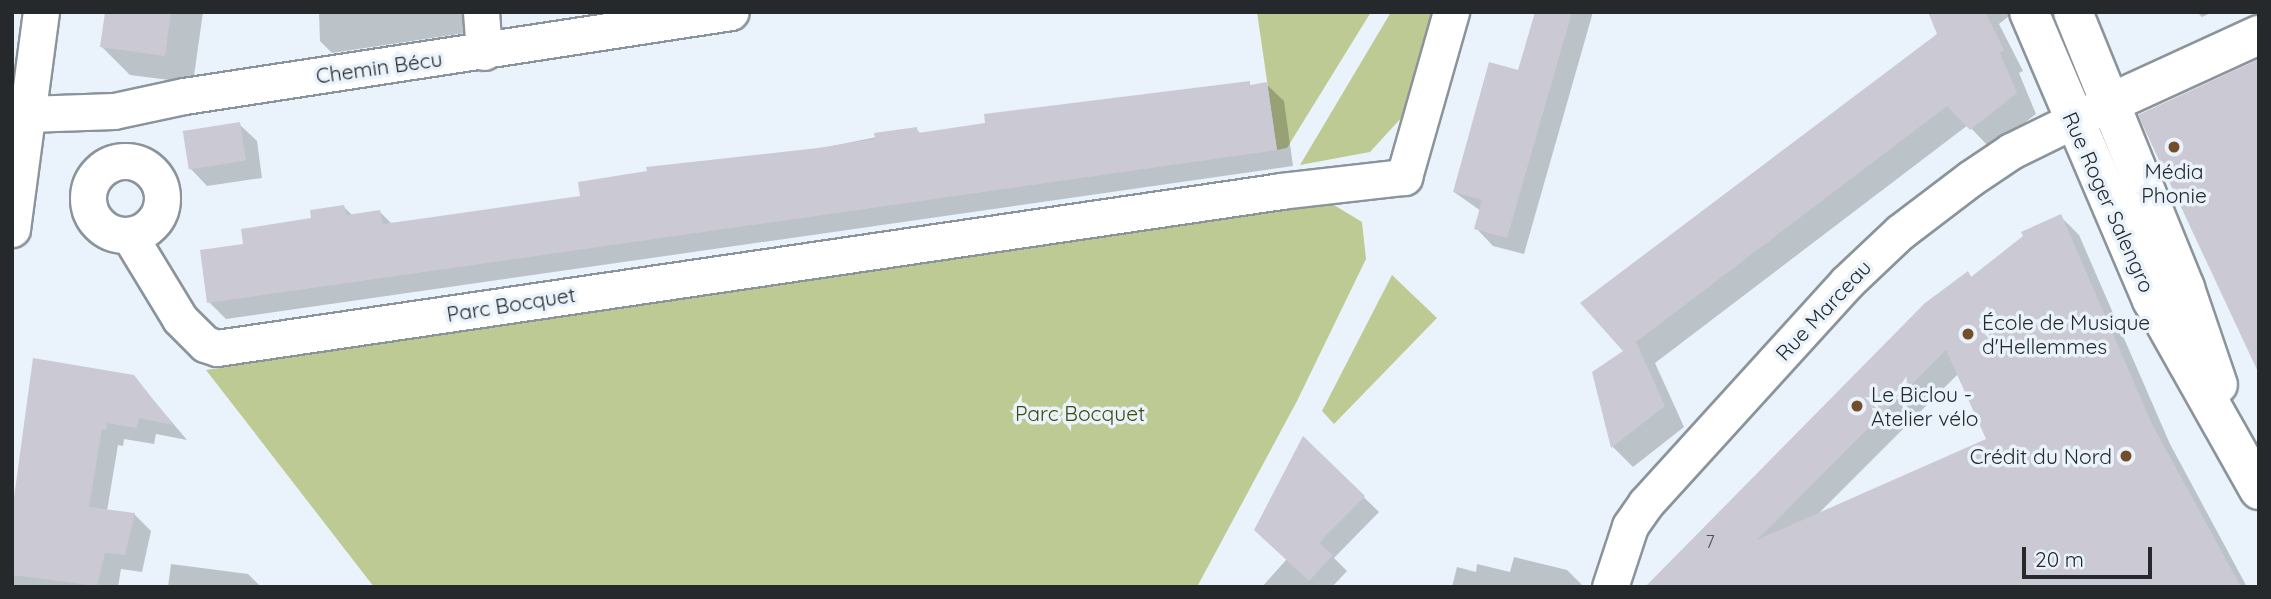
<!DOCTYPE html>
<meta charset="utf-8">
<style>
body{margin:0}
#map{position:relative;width:2271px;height:599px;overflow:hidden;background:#eaf3fb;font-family:Quicksand,sans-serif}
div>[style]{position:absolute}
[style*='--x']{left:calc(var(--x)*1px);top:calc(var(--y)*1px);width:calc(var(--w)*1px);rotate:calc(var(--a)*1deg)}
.green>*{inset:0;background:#beca94}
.shadow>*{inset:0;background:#0003}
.building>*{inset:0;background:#cbcad4;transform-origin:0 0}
.roads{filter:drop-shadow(2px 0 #8c949b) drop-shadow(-2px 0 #8c949b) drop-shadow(0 2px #8c949b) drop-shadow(0 -2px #8c949b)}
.minor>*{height:35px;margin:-17.5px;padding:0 17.5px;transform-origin:17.5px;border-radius:17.5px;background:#fff}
.minor>.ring{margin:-17.5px;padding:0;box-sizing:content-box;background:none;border:35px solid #fff;border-radius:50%}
.tertiary>*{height:38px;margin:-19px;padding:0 19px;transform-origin:19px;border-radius:19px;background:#fff}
.secondary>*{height:38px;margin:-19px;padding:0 19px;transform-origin:19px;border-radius:19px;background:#fff}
.dots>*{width:19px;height:19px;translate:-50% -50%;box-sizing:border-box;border:4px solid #eaf3fb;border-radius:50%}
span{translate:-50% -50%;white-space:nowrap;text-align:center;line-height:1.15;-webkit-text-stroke:7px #eaf3fb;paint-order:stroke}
.number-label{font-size:18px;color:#4e5156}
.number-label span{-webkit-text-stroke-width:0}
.street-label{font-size:21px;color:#25292c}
.poi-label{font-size:21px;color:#25292c}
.left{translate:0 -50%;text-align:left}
.right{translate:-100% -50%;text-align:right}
.park-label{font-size:21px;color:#404a0a}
.frame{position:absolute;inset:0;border:14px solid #25292c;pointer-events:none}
.scale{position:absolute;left:2022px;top:547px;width:130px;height:32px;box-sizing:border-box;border:4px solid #25292c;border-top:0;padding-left:9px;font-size:21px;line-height:24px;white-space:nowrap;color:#25292c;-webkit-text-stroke:5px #eaf3fb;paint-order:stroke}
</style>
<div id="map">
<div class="green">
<i style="clip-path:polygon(1257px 12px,1371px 12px,1287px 148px,1277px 150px)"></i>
<i style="clip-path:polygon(1391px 12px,1432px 12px,1403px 116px,1370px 152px,1300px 165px)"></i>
<i style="clip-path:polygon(1329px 202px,1362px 222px,1366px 259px,1297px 401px,1197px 587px,374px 587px,206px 370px)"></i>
<i style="clip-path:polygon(1392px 275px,1437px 318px,1334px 424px,1322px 411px)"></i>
</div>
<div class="shadow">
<i style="clip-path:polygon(107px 12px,203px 12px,193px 83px,130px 75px,102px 47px)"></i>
<i style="clip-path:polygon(319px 12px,471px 12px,472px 32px,332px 53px,320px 41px)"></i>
<i style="clip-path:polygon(1537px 12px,1593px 12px,1524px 254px,1493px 246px,1476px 228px,1481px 211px,1454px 192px,1519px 72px)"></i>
<i style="clip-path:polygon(1930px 12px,2014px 12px,1999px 24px,2023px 71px,2019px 73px,2036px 114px,1991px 149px,1968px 125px,1655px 363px,1684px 427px,1633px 467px,1613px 447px,1594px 373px,1626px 351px,1940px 35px)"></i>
<i style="clip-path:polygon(2197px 12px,2213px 12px,2202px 17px)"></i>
<i style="clip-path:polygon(1266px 84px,1284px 101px,1293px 166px,226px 319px,209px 302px,245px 245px,344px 207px,353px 216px,380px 212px,392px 224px,582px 197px,916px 129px,922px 135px)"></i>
<i style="clip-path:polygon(239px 124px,257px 141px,262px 178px,207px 186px,190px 168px)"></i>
<i style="clip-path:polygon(evenodd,2060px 216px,2079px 235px,2170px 444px,2247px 587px,1647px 587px,1968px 273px,1972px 278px,2060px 216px,1959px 373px,1989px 440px,1818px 514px,1959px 373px)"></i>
<i style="clip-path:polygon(133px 376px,187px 440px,156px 434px,154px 444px,124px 439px,123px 446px,118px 445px,107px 511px,134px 514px,151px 531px,142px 572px,121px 569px,118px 587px,12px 587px,12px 520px)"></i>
<i style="clip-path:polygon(1304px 439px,1379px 512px,1334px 558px,1347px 571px,1332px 587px,1262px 587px,1287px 559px)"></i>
<i style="clip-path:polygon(1514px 557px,1567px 570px,1584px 587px,1452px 587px,1457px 567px,1476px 572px,1477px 564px,1510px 572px)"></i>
<i style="clip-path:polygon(171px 564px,248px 574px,261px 587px,168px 587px)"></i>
</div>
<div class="building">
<i style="clip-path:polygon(105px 12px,171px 12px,165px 56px,100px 47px)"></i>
<i style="clip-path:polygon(1535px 12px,1572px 12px,1507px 238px,1474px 229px,1482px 200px,1453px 192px,1489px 62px,1518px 70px)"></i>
<i style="clip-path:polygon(1928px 12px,1985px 12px,2004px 50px,2000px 53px,2017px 93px,1970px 130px,1947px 106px,1636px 342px,1665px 406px,1611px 448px,1592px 372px,1623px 351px,1580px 303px,1937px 34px)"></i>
<i style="clip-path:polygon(2259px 59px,2259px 374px,2138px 115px)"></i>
<i style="clip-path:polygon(1250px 81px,1250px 85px,1267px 82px,1277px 150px,207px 303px,200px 250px,243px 244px,241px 229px,311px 218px,310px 210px,344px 205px,347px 215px,380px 210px,383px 224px,426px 218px,580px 196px,578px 182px,647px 171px,646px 167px,818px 148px,875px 139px,874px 133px,917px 127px,918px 133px,985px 123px,984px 114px)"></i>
<i style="left:240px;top:122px;width:39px;height:58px;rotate:81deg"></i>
<i style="clip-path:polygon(evenodd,2061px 214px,2152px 424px,2241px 587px,1645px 587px,1925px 303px,1968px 271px,1971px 277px,2023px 236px,2021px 232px,2061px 214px,1946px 350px,1986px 439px,1757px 540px,1946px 350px)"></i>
<i style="clip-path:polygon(33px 358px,134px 375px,173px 425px,139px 418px,137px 428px,107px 423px,106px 430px,102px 429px,89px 507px,135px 513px,125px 555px,105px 553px,97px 586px,12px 575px,12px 512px)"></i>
<i style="clip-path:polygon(1303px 436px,1365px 496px,1319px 543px,1333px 555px,1309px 581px,1254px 530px)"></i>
</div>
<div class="roads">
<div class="minor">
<i style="--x:481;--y:12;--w:40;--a:85.7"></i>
<i style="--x:27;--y:114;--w:87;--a:-2"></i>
<i style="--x:114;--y:111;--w:72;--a:-12.1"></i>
<i style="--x:184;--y:96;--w:553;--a:-8.73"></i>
<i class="ring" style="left:88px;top:161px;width:39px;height:39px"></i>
<i style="--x:12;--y:229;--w:219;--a:-82.4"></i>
<i style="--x:129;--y:235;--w:98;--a:58.7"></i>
<i style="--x:180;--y:319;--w:35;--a:45"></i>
<i style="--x:205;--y:344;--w:13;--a:18"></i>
<i style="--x:217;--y:348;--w:1076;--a:-8.39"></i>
<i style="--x:1281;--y:191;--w:124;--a:-6.5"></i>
<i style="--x:1404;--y:177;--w:172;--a:-74.1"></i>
<i style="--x:1610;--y:587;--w:64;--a:-71.8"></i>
<i style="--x:1630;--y:526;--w:28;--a:-55"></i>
<i style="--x:1646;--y:503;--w:297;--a:-47.7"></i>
<i style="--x:1846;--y:283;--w:74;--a:-43.4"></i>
<i style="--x:1900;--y:232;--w:89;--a:-37.3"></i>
<i style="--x:1971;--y:178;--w:48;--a:-34"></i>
<i style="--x:2011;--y:151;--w:100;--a:-26.1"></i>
</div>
<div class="tertiary">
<i style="--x:2108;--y:104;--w:166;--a:-24.6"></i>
</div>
<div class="secondary">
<i style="--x:2029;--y:12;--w:313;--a:66.9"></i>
<i style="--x:2152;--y:300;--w:218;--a:60.6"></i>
<i style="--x:2073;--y:12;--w:298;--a:67.9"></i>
<i style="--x:2185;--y:288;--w:102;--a:71.2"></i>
</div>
</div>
<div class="dots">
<i style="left:2174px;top:147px;background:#734e2a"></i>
<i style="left:1968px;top:334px;background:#734e2a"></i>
<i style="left:1857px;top:406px;background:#734e2a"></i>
<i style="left:2126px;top:456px;background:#734e2a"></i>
</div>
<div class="number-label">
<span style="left:1710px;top:542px">7</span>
</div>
<div class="street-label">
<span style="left:379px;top:67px;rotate:-8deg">Chemin Bécu</span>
<span style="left:2109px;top:202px;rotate:66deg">Rue Roger Salengro</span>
<span style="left:511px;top:304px;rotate:-9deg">Parc Bocquet</span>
<span style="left:1823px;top:310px;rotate:-47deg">Rue Marceau</span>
</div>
<div class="poi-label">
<span style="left:2174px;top:183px">Média<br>Phonie</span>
<span class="left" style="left:1982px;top:334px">École de Musique<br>d'Hellemmes</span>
<span class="left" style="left:1871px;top:406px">Le Biclou -<br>Atelier vélo</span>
<span class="right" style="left:2112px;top:456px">Crédit du Nord</span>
</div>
<div class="park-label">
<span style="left:1080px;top:413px">Parc Bocquet</span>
</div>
<div class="frame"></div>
<div class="scale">20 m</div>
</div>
